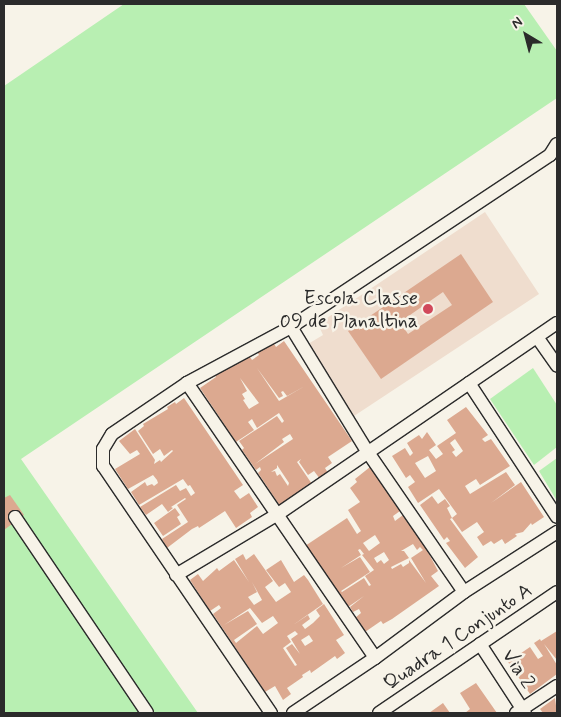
<!DOCTYPE html>
<style>
body{margin:0}
#map{position:relative;width:561px;height:717px;overflow:hidden;background:#f7f3e8;font-family:Mynerve,sans-serif}
div>[style]{position:absolute}
[style*='--x']{left:calc(var(--x)*1px);top:calc(var(--y)*1px);width:calc(var(--w)*1px);rotate:calc(var(--a)*1deg)}
.built>*{inset:0;background:#efddce}
.green>*{inset:0;background:#b8efb2}
.building>*{inset:0;background:#dca990}
.roads{filter:drop-shadow(1px 0 #2b2b2b) drop-shadow(-1px 0 #2b2b2b) drop-shadow(0 1px #2b2b2b) drop-shadow(0 -1px #2b2b2b)}
.minor>*{height:12px;margin:-6px;padding:0 6px;transform-origin:6px;border-radius:6px;background:#f7f3e8}
.dots>*{width:14px;height:14px;translate:-50% -50%;box-sizing:border-box;border:2px solid #f7f3e8;border-radius:50%}
span{translate:-50% -50%;white-space:nowrap;text-align:center;line-height:1.15;-webkit-text-stroke:5px #f7f3e8;paint-order:stroke}
.poi-label{font-size:20px;color:#2b2b2b}
.right{translate:-100% -50%;text-align:right}
.street-label{font-size:20px;color:#2b2b2b}
.frame{position:absolute;inset:0;border:5px solid #2b2b2b;pointer-events:none}
.north{position:absolute;left:501px;top:10px;width:50px;height:50px;-webkit-text-stroke:4px #f7f3e8;paint-order:stroke;rotate:323deg;font-size:14px;font-weight:700;line-height:20px;text-align:center;color:#2b2b2b}
.north::after{content:'';display:block;margin:auto;width:18px;height:22px;background:#2b2b2b;clip-path:polygon(50% 0,100% 100%,50% 72%,0 100%)}
</style>
<div id="map">
<div class="built">
<i style="clip-path:polygon(485px 212px,539px 294px,354px 416px,308px 344px,323px 335px,318px 324px)"></i>
</div>
<div class="green">
<i style="clip-path:polygon(124px 4px,524px 4px,557px 51px,557px 98px,21px 459px,198px 713px,4px 713px,4px 86px)"></i>
<i style="clip-path:polygon(533px 368px,557px 405px,557px 447px,534px 465px,490px 399px)"></i>
<i style="clip-path:polygon(557px 458px,557px 501px,539px 471px)"></i>
</div>
<div class="building">
<i style="clip-path:polygon(evenodd,461px 254px,493px 302px,381px 379px,348px 331px,461px 254px,443px 292px,452px 305px,408px 334px,400px 322px,443px 292px)"></i>
<i style="clip-path:polygon(evenodd,284px 341px,352px 441px,328px 457px,332px 463px,325px 468px,328px 473px,320px 479px,314px 471px,308px 475px,299px 462px,301px 459px,297px 462px,312px 484px,280px 506px,258px 473px,261px 470px,260px 467px,256px 470px,242px 450px,244px 448px,239px 441px,277px 416px,282px 423px,284px 421px,279px 413px,257px 428px,252px 419px,248px 422px,254px 430px,236px 442px,200px 388px,216px 377px,214px 374px,248px 354px,252px 360px,259px 355px,256px 350px,273px 342px,276px 347px,284px 341px,257px 368px,279px 398px,283px 396px,281px 392px,283px 391px,287px 396px,305px 386px,279px 401px,257px 368px,284px 341px,240px 378px,259px 403px,249px 409px,243px 400px,245px 399px,242px 394px,247px 391px,240px 378px,284px 341px,290px 434px,293px 439px,255px 464px,284px 442px,282px 439px,290px 434px,284px 341px,277px 465px,289px 483px,288px 486px,280px 474px,277px 476px,275px 471px,271px 472px,277px 468px,277px 465px)"></i>
<i style="clip-path:polygon(184px 398px,243px 485px,234px 491px,240px 499px,249px 493px,258px 507px,250px 513px,252px 517px,236px 528px,225px 511px,199px 528px,198px 526px,192px 529px,167px 548px,162px 539px,188px 522px,177px 505px,186px 499px,185px 498px,171px 507px,173px 508px,168px 512px,162px 504px,146px 515px,140px 507px,176px 485px,180px 491px,186px 488px,191px 496px,195px 493px,190px 485px,188px 486px,183px 479px,139px 505px,131px 492px,145px 482px,147px 486px,152px 484px,154px 486px,158px 483px,157px 480px,153px 475px,128px 489px,115px 469px,140px 454px,137px 450px,130px 454px,119px 441px,135px 429px,155px 460px,154px 464px,160px 460px,161px 462px,173px 451px,172px 450px,164px 456px,160px 449px,153px 454px,138px 431px,144px 426px,143px 424px,168px 409px,167px 407px,175px 402px,176px 404px)"></i>
<i style="clip-path:polygon(evenodd,466px 407px,488px 435px,482px 439px,485px 442px,491px 439px,510px 466px,480px 485px,476px 479px,465px 486px,470px 494px,506px 472px,515px 485px,491px 503px,521px 482px,544px 517px,532px 525px,531px 523px,523px 532px,515px 534px,517px 536px,505px 544px,502px 539px,494px 544px,491px 541px,483px 546px,477px 537px,484px 532px,477px 522px,462px 532px,452px 518px,450px 519px,478px 557px,465px 568px,446px 543px,450px 541px,447px 537px,444px 540px,420px 505px,432px 496px,438px 504px,445px 499px,450px 506px,447px 508px,452px 518px,457px 514px,439px 489px,418px 503px,408px 487px,415px 482px,410px 475px,406px 478px,392px 456px,405px 448px,410px 456px,413px 453px,407px 443px,419px 435px,422px 439px,427px 432px,436px 445px,429px 450px,436px 459px,443px 454px,437px 446px,456px 433px,447px 420px,466px 407px,455px 439px,463px 451px,456px 457px,452px 452px,455px 450px,450px 443px,455px 439px,466px 407px,428px 456px,436px 471px,425px 478px,415px 463px,428px 456px)"></i>
<i style="clip-path:polygon(evenodd,370px 467px,400px 511px,393px 516px,395px 521px,403px 515px,427px 550px,438px 571px,431px 576px,439px 586px,392px 619px,383px 624px,381px 621px,365px 632px,355px 618px,361px 613px,359px 609px,353px 612px,350px 607px,364px 596px,348px 607px,305px 546px,347px 518px,357px 534px,361px 531px,348px 510px,360px 502px,350px 488px,357px 482px,355px 479px,370px 467px,375px 535px,380px 543px,369px 551px,363px 543px,375px 535px,370px 467px,413px 544px,417px 550px,420px 547px,423px 550px,411px 558px,426px 583px,409px 560px,409px 563px,403px 567px,401px 564px,392px 569px,391px 567px,409px 558px,404px 551px,401px 551px,413px 544px,370px 467px,360px 549px,364px 554px,362px 555px,374px 570px,365px 576px,371px 585px,369px 586px,364px 578px,342px 592px,341px 591px,370px 572px,360px 557px,341px 568px,361px 555px,358px 550px,360px 549px,370px 467px,384px 552px,389px 560px,384px 564px,381px 560px,377px 563px,374px 558px,384px 552px)"></i>
<i style="clip-path:polygon(10px 495px,24px 515px,4px 530px,4px 498px)"></i>
<i style="clip-path:polygon(175px 508px,180px 515px,177px 517px,181px 524px,163px 536px,154px 523px)"></i>
<i style="clip-path:polygon(evenodd,243px 554px,246px 560px,254px 554px,273px 581px,265px 587px,276px 602px,291px 592px,285px 583px,279px 587px,266px 570px,281px 560px,294px 582px,304px 575px,308px 580px,323px 604px,293px 625px,308px 615px,310px 619px,302px 625px,305px 629px,313px 623px,320px 616px,316px 610px,324px 604px,344px 635px,336px 640px,345px 653px,337px 659px,335px 656px,311px 673px,310px 670px,302px 675px,303px 677px,287px 688px,291px 694px,283px 700px,275px 686px,265px 692px,213px 614px,221px 608px,219px 605px,210px 611px,190px 580px,198px 574px,203px 581px,215px 570px,217px 568px,219px 571px,234px 560px,249px 582px,235px 559px,243px 554px,252px 582px,262px 600px,254px 605px,248px 597px,257px 592px,252px 582px,243px 554px,250px 608px,262px 623px,273px 616px,278px 623px,263px 634px,257px 626px,236px 643px,234px 640px,257px 624px,248px 611px,224px 625px,250px 608px,243px 554px,295px 631px,298px 634px,291px 639px,300px 654px,292px 644px,286px 648px,297px 665px,295px 666px,283px 648px,291px 642px,287px 636px,295px 631px,243px 554px,309px 635px,313px 641px,305px 646px,301px 640px,309px 635px)"></i>
<i style="clip-path:polygon(557px 631px,557px 660px,544px 644px,557px 665px,557px 674px,530px 694px,508px 662px,530px 647px,538px 659px,543px 656px,534px 643px,540px 639px,541px 641px)"></i>
<i style="clip-path:polygon(476px 683px,497px 713px,465px 713px,470px 709px,460px 693px)"></i>
<i style="clip-path:polygon(555px 698px,557px 713px,543px 713px,540px 709px)"></i>
<i style="clip-path:polygon(443px 703px,450px 713px,429px 713px)"></i>
</div>
<div class="roads">
<div class="minor">
<i style="--x:291;--y:327;--w:145;--a:58.5"></i>
<i style="--x:367;--y:451;--w:171;--a:55.5"></i>
<i style="--x:537;--y:337;--w:35;--a:55"></i>
<i style="--x:187;--y:383;--w:333;--a:55.6"></i>
<i style="--x:469;--y:383;--w:160;--a:56.7"></i>
<i style="--x:15;--y:517;--w:236;--a:56"></i>
<i style="--x:176;--y:575;--w:119;--a:-30.9"></i>
<i style="--x:278;--y:514;--w:338;--a:-34.4"></i>
<i style="--x:480;--y:644;--w:82;--a:56.9"></i>
<i style="--x:271;--y:713;--w:299;--a:-124.2"></i>
<i style="--x:103;--y:466;--w:17;--a:-90"></i>
<i style="--x:103;--y:449;--w:17;--a:-59"></i>
<i style="--x:112;--y:434;--w:91;--a:-34.2"></i>
<i style="--x:187;--y:383;--w:118;--a:-28.3"></i>
<i style="--x:291;--y:327;--w:311;--a:-33.6"></i>
<i style="--x:550;--y:155;--w:13;--a:-58"></i>
<i style="--x:293;--y:713;--w:99;--a:-33.9"></i>
<i style="--x:375;--y:658;--w:111;--a:-36.6"></i>
<i style="--x:464;--y:592;--w:111;--a:-32.8"></i>
<i style="--x:379;--y:713;--w:215;--a:-34.2"></i>
<i style="--x:516;--y:713;--w:49;--a:-33.4"></i>
</div>
</div>
<div class="dots">
<i style="left:428px;top:309px;background:#d1495b"></i>
</div>
<div class="poi-label">
<span class="right" style="left:418px;top:310px">Escola Classe<br>09 de Planaltina</span>
</div>
<div class="street-label">
<span style="left:458px;top:637px;rotate:-34deg">Quadra 1 Conjunto A</span>
<span style="left:518px;top:669px;rotate:57deg">Via 2</span>
</div>
<div class="frame"></div>
<div class="north">N</div>
</div>
